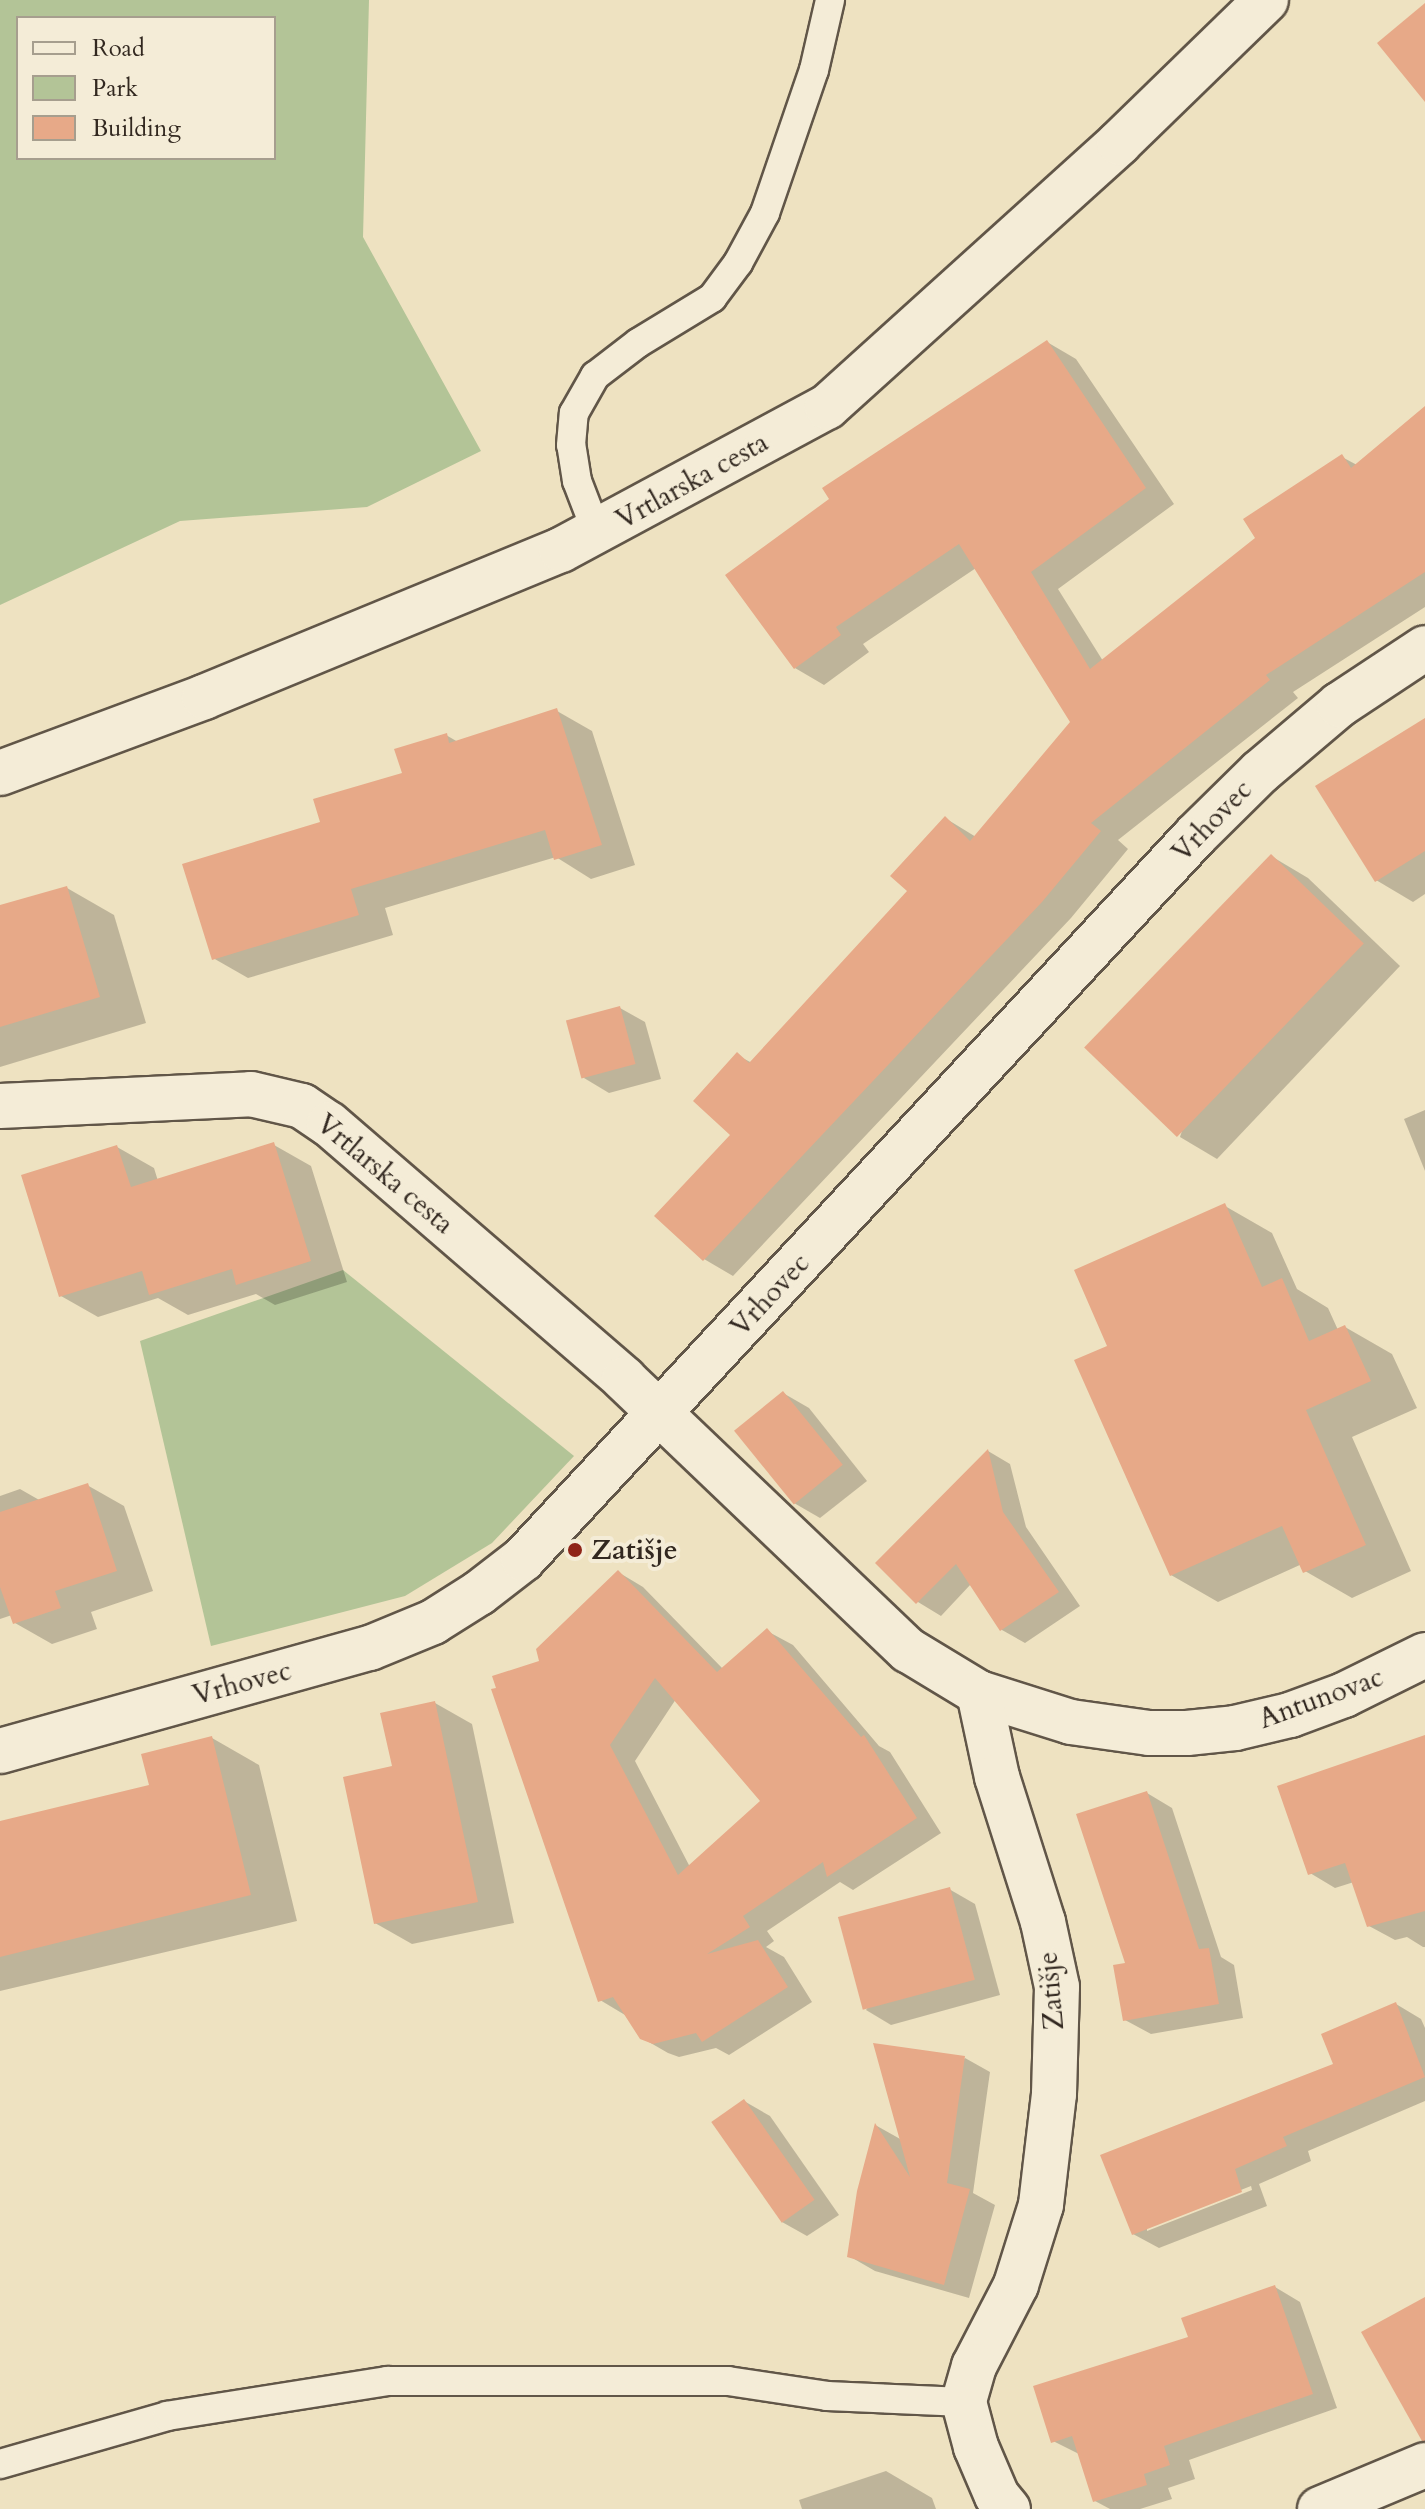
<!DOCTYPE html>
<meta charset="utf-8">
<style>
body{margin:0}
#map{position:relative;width:1425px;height:2509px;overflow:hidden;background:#eee2c1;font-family:Cardo,serif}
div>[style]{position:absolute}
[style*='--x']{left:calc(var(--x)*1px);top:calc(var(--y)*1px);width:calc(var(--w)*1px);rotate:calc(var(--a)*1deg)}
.green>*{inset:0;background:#b3c497}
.shadow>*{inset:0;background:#0003}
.building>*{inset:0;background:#e7a988;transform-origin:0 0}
.roads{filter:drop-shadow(2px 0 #615648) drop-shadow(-2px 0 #615648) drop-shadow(0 2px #615648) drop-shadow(0 -2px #615648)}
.service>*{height:28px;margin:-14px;padding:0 14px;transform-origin:14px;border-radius:14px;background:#f4ecd7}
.minor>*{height:44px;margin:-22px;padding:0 22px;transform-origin:22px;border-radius:22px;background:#f4ecd7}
.tertiary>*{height:44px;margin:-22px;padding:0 22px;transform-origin:22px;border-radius:22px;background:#f4ecd7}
.dots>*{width:22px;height:22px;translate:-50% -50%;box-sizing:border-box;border:4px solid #f4ecd7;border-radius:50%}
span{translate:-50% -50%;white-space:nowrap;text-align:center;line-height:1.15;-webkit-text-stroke:8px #f4ecd7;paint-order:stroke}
.street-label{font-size:28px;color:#322820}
.poi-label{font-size:28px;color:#322820;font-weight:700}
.left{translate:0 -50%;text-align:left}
.legend{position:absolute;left:16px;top:16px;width:260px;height:144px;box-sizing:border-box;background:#f4ecd7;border:2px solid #a69e8e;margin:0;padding:10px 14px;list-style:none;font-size:24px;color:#322820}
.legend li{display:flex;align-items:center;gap:16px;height:40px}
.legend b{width:40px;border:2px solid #a69e8e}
</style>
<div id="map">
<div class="green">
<i style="clip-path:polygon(evenodd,0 0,369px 0,363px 237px,481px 451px,367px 507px,180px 521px,0 605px,0 0,274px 18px,274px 158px,18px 158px,18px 18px,274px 18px)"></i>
<i style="clip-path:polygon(343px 1270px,574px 1456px,492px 1543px,405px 1596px,211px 1646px,140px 1341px)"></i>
</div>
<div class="shadow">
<i style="clip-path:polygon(1047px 342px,1076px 359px,1174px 504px,1058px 589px,1103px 661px,1258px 539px,1342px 457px,1357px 465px,1425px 409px,1425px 607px,1293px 692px,1298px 698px,1118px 840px,1128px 849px,1071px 918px,733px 1276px,704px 1259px,733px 1134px,737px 1055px,752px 1063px,910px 891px,945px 818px,976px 837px,1072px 722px,976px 568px,863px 644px,869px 652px,824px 685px,795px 668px)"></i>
<i style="clip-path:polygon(557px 711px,592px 731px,635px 865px,591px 879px,556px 857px,385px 908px,393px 935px,248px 978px,213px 958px,322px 824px,404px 774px,446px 735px,458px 742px)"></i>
<i style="clip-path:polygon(1425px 720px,1425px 894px,1413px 902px,1376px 880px)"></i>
<i style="clip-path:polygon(1271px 856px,1308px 878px,1400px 966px,1217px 1159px,1180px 1137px)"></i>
<i style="clip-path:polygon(67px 888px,114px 915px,146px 1023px,0 1067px,0 908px)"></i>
<i style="clip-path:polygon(620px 1008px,645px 1022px,661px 1079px,609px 1093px,584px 1078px)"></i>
<i style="clip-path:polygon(1425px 1110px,1425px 1171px,1404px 1119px)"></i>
<i style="clip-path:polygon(274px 1145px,311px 1166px,347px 1282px,275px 1305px,256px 1294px,188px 1315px,158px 1298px,98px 1317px,61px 1296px,117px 1147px,154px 1168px,158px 1181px)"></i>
<i style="clip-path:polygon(1225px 1206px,1272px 1233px,1297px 1289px,1328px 1308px,1338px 1330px,1345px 1327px,1392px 1354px,1417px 1408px,1352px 1437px,1411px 1571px,1352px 1598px,1305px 1571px,1302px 1564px,1218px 1602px,1171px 1575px,1109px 1347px)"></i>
<i style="clip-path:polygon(783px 1393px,809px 1408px,867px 1481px,820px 1518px,794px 1503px)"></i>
<i style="clip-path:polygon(988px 1451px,1010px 1464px,1026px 1527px,1080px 1606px,1025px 1643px,1002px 1630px,971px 1584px,941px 1616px,918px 1602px,877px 1563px)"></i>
<i style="clip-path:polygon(87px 1485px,124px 1506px,153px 1591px,91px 1612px,97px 1629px,52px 1644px,15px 1623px,12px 1615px,0 1619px,0 1496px,20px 1489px,41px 1501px)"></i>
<i style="clip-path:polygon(evenodd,618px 1572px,643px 1587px,723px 1669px,767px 1631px,793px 1645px,879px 1746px,890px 1752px,941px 1833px,853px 1890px,840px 1882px,767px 1931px,774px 1941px,766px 1947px,784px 1957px,812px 2002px,729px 2055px,716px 2048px,679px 2057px,668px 2053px,642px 2038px,625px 2015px,600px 2000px,542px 1662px,618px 1572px,676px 1699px,762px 1801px,690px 1867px,635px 1761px,676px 1699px)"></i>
<i style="clip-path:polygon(435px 1703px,472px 1724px,514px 1923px,412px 1944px,375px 1923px,394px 1768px)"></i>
<i style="clip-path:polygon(1425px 1737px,1425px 1947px,1423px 1947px,1407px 1937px,1395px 1940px,1369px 1926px,1354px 1882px,1335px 1888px,1310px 1873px)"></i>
<i style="clip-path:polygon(212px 1738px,259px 1765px,297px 1921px,0 1991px,0 1823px,151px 1786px)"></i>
<i style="clip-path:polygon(1147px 1793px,1172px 1808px,1221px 1957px,1234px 1965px,1243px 2018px,1151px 2034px,1125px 2020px,1127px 1964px)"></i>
<i style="clip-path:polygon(949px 1889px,975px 1904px,1000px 1995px,891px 2025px,866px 2010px)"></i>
<i style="clip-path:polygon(evenodd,1396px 2004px,1421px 2019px,1425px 2028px,1425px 2101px,1308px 2151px,1311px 2161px,1259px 2184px,1267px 2206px,1159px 2248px,1133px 2234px,1336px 2065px,1396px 2004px,1251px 2186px,1252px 2190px,1147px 2231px,1147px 2227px,1251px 2186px)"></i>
<i style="clip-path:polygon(965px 2058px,990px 2072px,973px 2193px,995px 2205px,969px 2298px,875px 2271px,849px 2256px,877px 2126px,902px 2140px)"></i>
<i style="clip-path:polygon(744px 2101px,770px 2116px,839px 2215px,807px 2236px,782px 2222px)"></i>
<i style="clip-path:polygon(1275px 2287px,1300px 2302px,1337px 2408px,1189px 2460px,1195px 2479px,1168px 2488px,1172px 2499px,1140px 2509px,1110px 2509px,1095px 2501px,1081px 2455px,1053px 2441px,1190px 2338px)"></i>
<i style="clip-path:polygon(886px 2471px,932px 2498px,936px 2509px,802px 2509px,799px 2500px)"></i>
</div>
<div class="building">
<i style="clip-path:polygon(1425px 3px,1425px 102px,1377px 43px)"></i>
<i style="clip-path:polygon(1047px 340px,1146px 488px,1031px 572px,1090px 669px,1255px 538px,1243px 519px,1342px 454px,1351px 468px,1425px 406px,1425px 572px,1266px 675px,1270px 680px,1091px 823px,1101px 831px,1042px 902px,703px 1261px,654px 1216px,730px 1135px,693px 1101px,737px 1052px,749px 1063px,907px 891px,890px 876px,945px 816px,970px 841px,1070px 722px,959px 544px,836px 627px,841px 635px,794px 669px,725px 575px,829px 499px,822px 488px)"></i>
<i style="clip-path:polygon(557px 708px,602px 845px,554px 860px,545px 830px,351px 889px,359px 915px,212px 960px,182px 864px,320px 822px,313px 799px,402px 773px,394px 749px,447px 733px,449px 743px)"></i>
<i style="clip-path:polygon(1425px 718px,1425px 851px,1375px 882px,1315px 786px)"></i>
<i style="left:1271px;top:854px;width:129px;height:269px;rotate:44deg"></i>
<i style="clip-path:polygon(67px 886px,100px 997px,0 1027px,0 905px)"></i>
<i style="left:620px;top:1006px;width:60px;height:56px;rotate:75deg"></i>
<i style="clip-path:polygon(274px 1142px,311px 1261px,236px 1285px,232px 1269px,149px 1295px,142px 1271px,59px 1297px,21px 1175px,117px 1145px,131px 1187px)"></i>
<i style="clip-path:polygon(1225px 1203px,1262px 1287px,1282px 1278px,1309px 1341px,1345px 1325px,1371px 1381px,1306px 1410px,1366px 1545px,1303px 1573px,1282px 1526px,1170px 1576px,1074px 1360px,1107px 1346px,1074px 1270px)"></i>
<i style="left:783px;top:1391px;width:95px;height:63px;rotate:51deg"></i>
<i style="clip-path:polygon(988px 1449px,1003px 1512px,1059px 1592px,1000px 1631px,956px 1564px,916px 1604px,875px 1563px)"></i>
<i style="clip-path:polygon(88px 1483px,117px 1571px,55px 1591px,61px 1608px,13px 1624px,0 1587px,0 1512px)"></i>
<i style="clip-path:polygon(evenodd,618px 1570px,717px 1672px,767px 1628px,861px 1737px,864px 1735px,917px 1818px,827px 1877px,823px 1862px,743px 1916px,750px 1927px,707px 1954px,758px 1940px,788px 1987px,702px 2042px,696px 2033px,653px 2044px,640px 2039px,613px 1997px,598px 2002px,491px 1689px,496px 1688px,492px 1676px,539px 1661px,536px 1649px,618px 1570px,655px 1678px,760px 1801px,678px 1875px,610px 1745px,655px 1678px)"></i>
<i style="clip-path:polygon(435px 1701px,478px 1902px,374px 1924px,343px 1777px,392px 1766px,380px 1713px)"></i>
<i style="clip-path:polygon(1425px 1735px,1425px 1911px,1367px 1927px,1345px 1863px,1308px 1875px,1277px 1786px)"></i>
<i style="clip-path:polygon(212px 1736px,251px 1895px,0 1957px,0 1821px,149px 1785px,141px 1754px)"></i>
<i style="clip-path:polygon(1147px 1791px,1199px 1949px,1209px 1948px,1219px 2004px,1123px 2021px,1113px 1965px,1125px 1963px,1076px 1814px)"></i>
<i style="left:950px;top:1887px;width:96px;height:116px;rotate:75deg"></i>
<i style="clip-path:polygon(1396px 2002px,1425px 2077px,1283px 2137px,1287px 2146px,1235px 2169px,1242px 2192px,1132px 2235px,1100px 2155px,1333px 2064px,1321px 2034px)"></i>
<i style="clip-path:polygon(873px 2043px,965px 2056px,947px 2183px,970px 2189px,944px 2285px,847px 2257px,857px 2191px,875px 2123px,910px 2177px)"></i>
<i style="left:744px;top:2099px;width:123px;height:40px;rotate:55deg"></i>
<i style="clip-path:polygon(1275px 2285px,1313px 2394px,1164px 2446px,1170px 2465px,1144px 2474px,1147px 2485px,1093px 2502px,1072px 2436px,1051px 2443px,1033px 2386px,1188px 2337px,1181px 2318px)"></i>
<i style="clip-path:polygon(1425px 2297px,1425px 2441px,1422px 2441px,1361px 2332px)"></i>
</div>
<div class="roads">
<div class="service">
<i style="--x:597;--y:533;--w:56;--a:-111"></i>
<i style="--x:577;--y:481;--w:36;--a:-99"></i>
<i style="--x:571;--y:445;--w:32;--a:-85"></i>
<i style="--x:574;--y:413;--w:43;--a:-60.4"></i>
<i style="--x:595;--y:376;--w:54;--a:-37.5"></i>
<i style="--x:638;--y:343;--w:87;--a:-31.3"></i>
<i style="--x:712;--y:298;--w:44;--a:-53.4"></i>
<i style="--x:738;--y:263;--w:57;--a:-61.6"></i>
<i style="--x:765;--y:213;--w:151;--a:-71.1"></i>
<i style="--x:814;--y:70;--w:72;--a:-77.1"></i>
<i style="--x:0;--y:2464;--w:174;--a:-16"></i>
<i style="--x:167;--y:2416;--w:223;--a:-9"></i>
<i style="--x:387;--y:2381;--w:341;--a:0"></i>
<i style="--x:728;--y:2381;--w:100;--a:8.6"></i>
<i style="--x:827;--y:2396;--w:137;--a:2.5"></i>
</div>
<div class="minor">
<i style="--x:0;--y:773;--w:218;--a:-20.4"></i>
<i style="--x:204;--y:697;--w:386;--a:-22.4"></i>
<i style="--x:561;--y:550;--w:302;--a:-28.3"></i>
<i style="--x:827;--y:407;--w:394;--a:-42.1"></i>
<i style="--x:1119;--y:143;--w:205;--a:-44.2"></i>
<i style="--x:0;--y:1106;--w:251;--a:-2.7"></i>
<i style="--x:251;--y:1094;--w:52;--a:13.2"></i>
<i style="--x:302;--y:1106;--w:32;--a:34"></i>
<i style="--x:329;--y:1124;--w:390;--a:40.8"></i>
<i style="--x:624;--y:1379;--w:393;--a:43.7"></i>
<i style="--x:908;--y:1650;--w:83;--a:31.2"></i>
<i style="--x:979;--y:1693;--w:96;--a:17.5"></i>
<i style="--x:1071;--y:1722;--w:79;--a:8"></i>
<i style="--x:1149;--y:1733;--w:38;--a:0"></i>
<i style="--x:1187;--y:1733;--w:48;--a:-5.9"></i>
<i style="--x:1235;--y:1728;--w:57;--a:-13.3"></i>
<i style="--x:1290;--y:1715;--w:58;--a:-20.3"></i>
<i style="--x:1344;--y:1695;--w:90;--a:-26.3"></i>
<i style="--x:979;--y:1693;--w:86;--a:77.9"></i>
<i style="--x:997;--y:1777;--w:152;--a:72.4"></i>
<i style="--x:1043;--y:1922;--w:66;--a:77.8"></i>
<i style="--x:1057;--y:1987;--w:107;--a:91.6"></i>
<i style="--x:1054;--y:2094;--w:112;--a:96.7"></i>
<i style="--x:1041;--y:2205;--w:84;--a:107.4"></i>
<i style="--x:1016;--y:2285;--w:91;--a:117.4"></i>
<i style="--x:974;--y:2366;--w:37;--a:106"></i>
<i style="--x:964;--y:2402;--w:47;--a:75.1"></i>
<i style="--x:976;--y:2447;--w:53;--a:66.8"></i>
<i style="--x:997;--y:2496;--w:17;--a:50"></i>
<i style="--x:1320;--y:2509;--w:114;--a:-22.7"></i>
</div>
<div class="tertiary">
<i style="--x:0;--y:1751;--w:384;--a:-15.6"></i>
<i style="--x:370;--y:1648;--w:68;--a:-22.4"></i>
<i style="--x:433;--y:1622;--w:54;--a:-32.2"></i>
<i style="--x:479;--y:1593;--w:56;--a:-37.7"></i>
<i style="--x:523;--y:1559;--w:987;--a:-47.09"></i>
<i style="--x:1195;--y:836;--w:91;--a:-44.6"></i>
<i style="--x:1260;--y:772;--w:104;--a:-40.3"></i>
<i style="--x:1339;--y:705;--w:103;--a:-33.5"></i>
</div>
</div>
<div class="dots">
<i style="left:575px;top:1550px;background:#8f2418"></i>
</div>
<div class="street-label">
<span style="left:692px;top:481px;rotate:-29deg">Vrtlarska cesta</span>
<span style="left:1212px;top:821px;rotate:-46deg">Vrhovec</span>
<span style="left:385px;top:1174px;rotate:40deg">Vrtlarska cesta</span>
<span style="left:770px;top:1295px;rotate:-47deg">Vrhovec</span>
<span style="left:242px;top:1683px;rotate:-15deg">Vrhovec</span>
<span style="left:1321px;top:1698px;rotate:-20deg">Antunovac</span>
<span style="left:1051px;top:1991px;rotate:-95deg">Zatišje</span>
</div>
<div class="poi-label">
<span class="left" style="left:591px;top:1550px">Zatišje</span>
</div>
<ul class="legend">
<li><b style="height:10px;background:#f4ecd7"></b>Road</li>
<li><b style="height:22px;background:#b3c497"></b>Park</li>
<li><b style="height:22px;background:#e7a988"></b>Building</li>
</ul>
</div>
